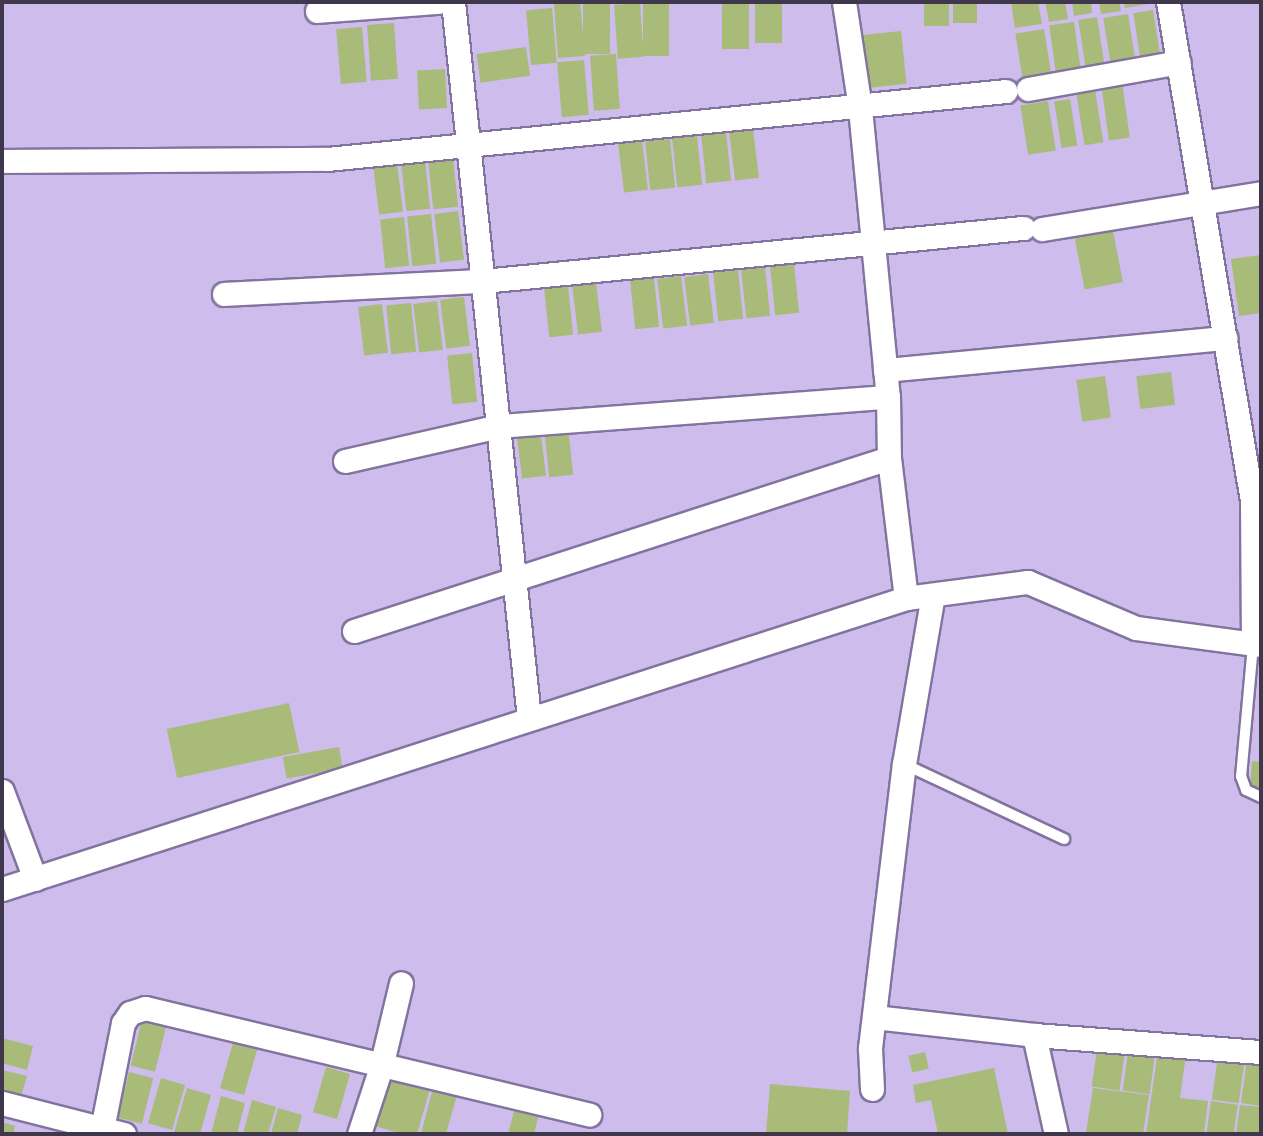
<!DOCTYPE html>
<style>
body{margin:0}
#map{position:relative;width:1263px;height:1136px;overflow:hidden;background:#cdbcec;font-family:"DejaVu Sans",sans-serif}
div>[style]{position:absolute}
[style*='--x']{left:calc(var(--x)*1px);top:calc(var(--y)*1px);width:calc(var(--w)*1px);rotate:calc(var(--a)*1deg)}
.building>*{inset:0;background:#a9bb78;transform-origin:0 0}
.roads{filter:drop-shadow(2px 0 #83739f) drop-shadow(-2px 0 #83739f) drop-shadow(0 2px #83739f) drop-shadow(0 -2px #83739f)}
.service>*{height:10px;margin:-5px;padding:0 5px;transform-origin:5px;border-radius:5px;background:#fff}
.minor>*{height:23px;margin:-11.5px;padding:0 11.5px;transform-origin:11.5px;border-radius:11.5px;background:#fff}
span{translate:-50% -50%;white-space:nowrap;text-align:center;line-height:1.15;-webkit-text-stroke:5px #eae2fa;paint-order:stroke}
.frame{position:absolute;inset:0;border:4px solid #3f384c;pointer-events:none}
</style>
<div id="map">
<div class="building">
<i style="clip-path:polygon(575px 2px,580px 2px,585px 56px,558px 58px,554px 4px)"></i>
<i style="left:583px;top:2px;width:27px;height:52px"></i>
<i style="left:643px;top:2px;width:26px;height:54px"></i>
<i style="left:722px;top:2px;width:27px;height:47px"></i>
<i style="left:755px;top:2px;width:27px;height:41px"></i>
<i style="left:924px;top:2px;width:25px;height:24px"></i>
<i style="left:953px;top:2px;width:24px;height:21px"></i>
<i style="clip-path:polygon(1011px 2px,1038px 2px,1042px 24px,1015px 28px)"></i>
<i style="clip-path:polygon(1045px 2px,1065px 2px,1068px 19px,1049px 22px)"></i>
<i style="clip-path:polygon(1072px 2px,1091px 2px,1092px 13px,1074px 16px)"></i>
<i style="clip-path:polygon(1099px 2px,1119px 2px,1121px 11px,1101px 14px)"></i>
<i style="clip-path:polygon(1124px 2px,1154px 2px,1154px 3px,1125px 8px)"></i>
<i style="left:640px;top:3px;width:54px;height:26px;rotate:86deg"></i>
<i style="left:552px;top:8px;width:55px;height:26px;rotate:85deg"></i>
<i style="left:1153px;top:10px;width:45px;height:20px;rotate:81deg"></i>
<i style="left:1128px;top:14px;width:45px;height:25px;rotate:81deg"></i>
<i style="left:1097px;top:17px;width:47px;height:19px;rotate:81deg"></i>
<i style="left:1074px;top:22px;width:49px;height:25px;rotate:82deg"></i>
<i style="left:394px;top:23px;width:56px;height:27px;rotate:86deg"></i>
<i style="left:362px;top:27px;width:55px;height:26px;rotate:85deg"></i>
<i style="left:1044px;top:29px;width:45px;height:29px;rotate:81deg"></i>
<i style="left:901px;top:31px;width:53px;height:40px;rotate:84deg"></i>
<i style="left:526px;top:47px;width:29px;height:50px;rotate:82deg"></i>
<i style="left:616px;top:54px;width:55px;height:26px;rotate:86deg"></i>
<i style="left:584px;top:60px;width:55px;height:27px;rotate:85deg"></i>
<i style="left:445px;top:69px;width:39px;height:28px;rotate:87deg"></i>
<i style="left:1122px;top:82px;width:56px;height:21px;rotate:82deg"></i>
<i style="left:1095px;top:90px;width:53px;height:19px;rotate:81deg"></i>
<i style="left:1070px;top:99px;width:47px;height:16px;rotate:81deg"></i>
<i style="left:1048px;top:101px;width:50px;height:28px;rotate:81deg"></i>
<i style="left:753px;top:129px;width:49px;height:24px;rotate:83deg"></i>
<i style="left:726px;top:132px;width:49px;height:25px;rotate:84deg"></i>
<i style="left:697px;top:136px;width:49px;height:25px;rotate:84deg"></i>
<i style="left:670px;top:139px;width:49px;height:25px;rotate:84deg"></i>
<i style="left:642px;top:141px;width:49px;height:24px;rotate:83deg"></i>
<i style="left:453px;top:158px;width:49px;height:25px;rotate:84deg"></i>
<i style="left:425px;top:160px;width:49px;height:24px;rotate:84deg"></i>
<i style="left:397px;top:163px;width:49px;height:24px;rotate:83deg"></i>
<i style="left:458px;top:211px;width:49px;height:24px;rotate:83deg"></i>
<i style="left:431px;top:214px;width:50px;height:24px;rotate:84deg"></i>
<i style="left:404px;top:217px;width:49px;height:24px;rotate:84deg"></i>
<i style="left:1113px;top:231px;width:52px;height:39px;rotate:79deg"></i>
<i style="clip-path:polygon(1261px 255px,1261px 313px,1239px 316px,1231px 259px)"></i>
<i style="left:794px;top:264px;width:49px;height:24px;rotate:84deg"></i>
<i style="left:765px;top:267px;width:49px;height:24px;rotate:84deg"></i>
<i style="left:738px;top:270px;width:49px;height:25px;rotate:84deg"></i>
<i style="left:708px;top:274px;width:49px;height:24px;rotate:83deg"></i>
<i style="left:681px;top:276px;width:50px;height:24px;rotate:83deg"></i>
<i style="left:654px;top:278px;width:49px;height:24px;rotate:84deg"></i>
<i style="left:596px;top:283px;width:49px;height:24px;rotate:83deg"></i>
<i style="left:568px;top:286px;width:49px;height:24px;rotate:84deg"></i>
<i style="left:464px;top:297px;width:49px;height:24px;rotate:83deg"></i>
<i style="left:437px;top:301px;width:49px;height:24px;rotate:83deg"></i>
<i style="left:411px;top:303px;width:49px;height:25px;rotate:84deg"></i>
<i style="left:382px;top:304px;width:49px;height:24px;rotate:83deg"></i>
<i style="left:472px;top:353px;width:49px;height:25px;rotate:84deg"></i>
<i style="left:1171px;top:372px;width:33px;height:35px;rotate:83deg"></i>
<i style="left:1105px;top:376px;width:42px;height:29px;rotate:82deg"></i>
<i style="left:568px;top:426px;width:49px;height:24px;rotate:84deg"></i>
<i style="left:540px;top:427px;width:49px;height:24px;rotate:83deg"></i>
<i style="left:289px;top:703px;width:50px;height:125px;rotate:78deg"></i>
<i style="left:339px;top:747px;width:22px;height:57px;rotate:80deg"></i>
<i style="clip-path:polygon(1252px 761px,1261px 762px,1261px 790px,1250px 789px)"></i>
<i style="left:142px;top:1020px;width:25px;height:47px;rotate:14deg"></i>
<i style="clip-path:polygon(2px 1038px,33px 1046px,27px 1070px,2px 1063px)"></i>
<i style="left:1098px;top:1042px;width:28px;height:45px;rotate:8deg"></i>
<i style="left:233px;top:1043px;width:25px;height:47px;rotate:16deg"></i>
<i style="left:1129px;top:1046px;width:27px;height:45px;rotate:8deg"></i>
<i style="clip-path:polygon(1158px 1050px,1186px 1054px,1180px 1098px,1208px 1101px,1204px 1134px,1146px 1134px)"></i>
<i style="left:925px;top:1052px;width:17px;height:17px;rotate:77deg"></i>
<i style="left:1218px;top:1056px;width:27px;height:44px;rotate:8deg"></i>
<i style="clip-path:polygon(1247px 1059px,1261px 1061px,1261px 1106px,1241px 1103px)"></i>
<i style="left:326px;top:1067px;width:25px;height:47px;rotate:16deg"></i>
<i style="clip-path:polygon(994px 1068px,1008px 1134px,938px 1134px,931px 1100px,916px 1103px,913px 1085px)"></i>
<i style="clip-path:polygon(2px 1070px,27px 1076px,20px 1100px,2px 1096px)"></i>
<i style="left:129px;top:1072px;width:25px;height:47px;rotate:14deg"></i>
<i style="left:389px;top:1076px;width:43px;height:52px;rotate:16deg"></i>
<i style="left:161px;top:1078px;width:25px;height:47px;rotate:16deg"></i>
<i style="clip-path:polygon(770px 1084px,850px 1091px,847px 1134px,766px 1134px)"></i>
<i style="clip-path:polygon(187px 1088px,211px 1095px,200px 1134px,174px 1133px)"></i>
<i style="clip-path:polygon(433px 1088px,457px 1095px,446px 1134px,421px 1134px)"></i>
<i style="clip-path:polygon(1093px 1088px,1149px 1095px,1143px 1134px,1086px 1133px)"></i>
<i style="clip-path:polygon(221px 1096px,245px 1103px,237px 1134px,211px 1134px)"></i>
<i style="clip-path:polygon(252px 1100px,276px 1107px,268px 1134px,243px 1134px)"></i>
<i style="left:1211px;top:1101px;width:27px;height:33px;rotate:8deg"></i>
<i style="clip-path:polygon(516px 1103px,540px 1110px,534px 1134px,508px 1134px)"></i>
<i style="clip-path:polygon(1240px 1105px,1261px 1107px,1261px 1134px,1236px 1134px)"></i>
<i style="clip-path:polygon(278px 1108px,302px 1115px,297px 1134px,271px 1134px)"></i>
<i style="clip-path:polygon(2px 1122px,15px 1126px,13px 1134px,2px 1134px)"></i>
</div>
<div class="roads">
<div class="service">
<i style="--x:1253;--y:645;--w:132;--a:95.2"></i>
<i style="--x:1241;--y:776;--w:15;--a:70"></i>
<i style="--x:1246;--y:790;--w:17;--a:25"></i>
<i style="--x:904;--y:764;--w:177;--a:25.1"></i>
</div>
<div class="minor">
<i style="--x:453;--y:2;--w:720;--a:83.94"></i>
<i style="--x:844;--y:2;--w:107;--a:81.4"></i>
<i style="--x:860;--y:108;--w:290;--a:84.5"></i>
<i style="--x:888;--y:397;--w:61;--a:89.1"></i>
<i style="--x:889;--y:458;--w:141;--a:83.1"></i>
<i style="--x:1168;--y:2;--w:506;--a:80.44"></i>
<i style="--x:1252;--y:501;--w:144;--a:89.6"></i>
<i style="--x:317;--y:11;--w:121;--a:-4.3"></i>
<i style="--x:1028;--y:89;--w:153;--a:-10.1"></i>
<i style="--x:2;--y:161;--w:325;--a:-0.4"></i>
<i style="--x:327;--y:159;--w:682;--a:-5.72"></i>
<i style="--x:1042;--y:229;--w:222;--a:-9.3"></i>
<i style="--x:224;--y:294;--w:259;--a:-2.9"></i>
<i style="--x:483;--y:281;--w:543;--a:-5.61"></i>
<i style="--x:885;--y:370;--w:342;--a:-5.4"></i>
<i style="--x:345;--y:461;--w:158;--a:-12.8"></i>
<i style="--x:499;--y:426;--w:390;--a:-4.3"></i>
<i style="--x:354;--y:631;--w:562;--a:-17.92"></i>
<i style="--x:2;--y:791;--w:94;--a:69.4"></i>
<i style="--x:2;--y:889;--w:950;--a:-17.84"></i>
<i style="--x:906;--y:598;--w:123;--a:-7.5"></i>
<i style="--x:1028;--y:582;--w:117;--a:23.1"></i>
<i style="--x:1136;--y:628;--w:126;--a:7.7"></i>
<i style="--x:874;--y:1017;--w:161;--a:6.4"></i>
<i style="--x:1034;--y:1035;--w:101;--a:77.5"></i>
<i style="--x:1034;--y:1035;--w:228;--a:4.3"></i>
<i style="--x:872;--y:1089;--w:41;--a:-92.8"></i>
<i style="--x:870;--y:1048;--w:286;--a:-83.2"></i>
<i style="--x:904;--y:764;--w:171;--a:-80.3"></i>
<i style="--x:2;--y:1103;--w:126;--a:14.3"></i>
<i style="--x:102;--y:1129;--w:108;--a:-78.8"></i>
<i style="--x:123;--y:1023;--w:12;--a:-55"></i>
<i style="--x:130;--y:1013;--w:16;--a:-18"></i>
<i style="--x:145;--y:1008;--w:457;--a:13.5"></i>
<i style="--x:359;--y:1134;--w:71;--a:-71.8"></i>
<i style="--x:381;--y:1067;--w:86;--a:-76.6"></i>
</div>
</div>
<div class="frame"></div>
</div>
